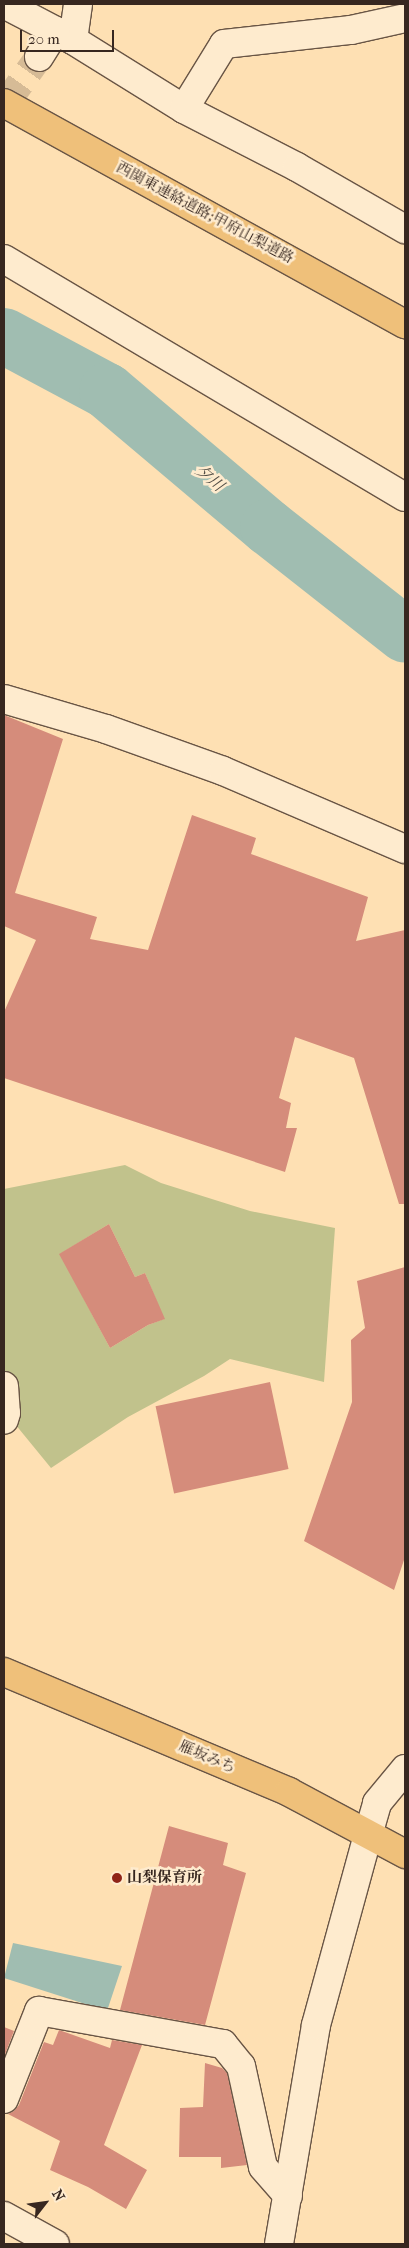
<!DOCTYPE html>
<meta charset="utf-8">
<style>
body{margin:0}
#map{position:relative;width:409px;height:2248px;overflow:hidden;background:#fee0b3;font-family:"IM FELL French Canon","Noto Serif JP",serif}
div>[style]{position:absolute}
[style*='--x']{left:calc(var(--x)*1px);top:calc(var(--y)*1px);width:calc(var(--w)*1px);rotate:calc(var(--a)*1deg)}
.green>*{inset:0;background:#c1c28c}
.water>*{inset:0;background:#a0bdb1}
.river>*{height:56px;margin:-28px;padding:0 28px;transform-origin:28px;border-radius:28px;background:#a0bdb1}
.building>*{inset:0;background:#d58c7b;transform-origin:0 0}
.minor-tunnel>*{height:28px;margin-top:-14px;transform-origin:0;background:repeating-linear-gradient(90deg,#d6bb96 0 28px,transparent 0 42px)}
.roads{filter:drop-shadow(1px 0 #695545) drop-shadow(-1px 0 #695545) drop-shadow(0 1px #695545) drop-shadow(0 -1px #695545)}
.minor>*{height:28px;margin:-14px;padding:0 14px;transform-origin:14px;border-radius:14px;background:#feebce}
.tertiary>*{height:28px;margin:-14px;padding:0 14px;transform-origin:14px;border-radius:14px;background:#feebce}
.trunk>*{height:28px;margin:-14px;padding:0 14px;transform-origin:14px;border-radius:14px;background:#efc07a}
.motorway>*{height:28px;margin:-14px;padding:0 14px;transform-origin:14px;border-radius:14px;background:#efc07a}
.dots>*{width:14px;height:14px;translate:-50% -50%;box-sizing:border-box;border:2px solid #feebce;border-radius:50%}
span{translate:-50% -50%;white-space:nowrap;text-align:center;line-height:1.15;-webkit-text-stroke:5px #feebce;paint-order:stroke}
.street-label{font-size:15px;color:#372720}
.poi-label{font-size:15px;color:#372720;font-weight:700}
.left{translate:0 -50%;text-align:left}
.water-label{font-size:16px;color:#514c44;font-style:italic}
.frame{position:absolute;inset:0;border:5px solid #372720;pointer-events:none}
.north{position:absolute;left:20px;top:2178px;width:50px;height:50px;-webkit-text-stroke:4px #feebce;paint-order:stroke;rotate:60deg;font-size:14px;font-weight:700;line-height:20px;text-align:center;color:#372720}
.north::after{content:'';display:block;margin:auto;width:18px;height:22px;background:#372720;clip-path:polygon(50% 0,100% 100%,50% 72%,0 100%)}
.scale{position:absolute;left:20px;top:30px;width:94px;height:22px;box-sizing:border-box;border:2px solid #372720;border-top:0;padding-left:6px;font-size:15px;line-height:18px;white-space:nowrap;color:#372720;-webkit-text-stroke:4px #feebce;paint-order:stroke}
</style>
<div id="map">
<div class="green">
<i style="clip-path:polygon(evenodd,125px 1165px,161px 1183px,250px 1211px,335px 1228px,324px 1382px,230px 1359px,204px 1376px,128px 1417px,51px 1468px,6px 1413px,4px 1386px,4px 1189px,125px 1165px,109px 1224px,135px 1277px,145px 1273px,164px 1319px,148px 1325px,110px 1348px,60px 1254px,109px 1224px)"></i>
</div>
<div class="water">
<i style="clip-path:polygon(13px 1943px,122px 1966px,107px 2011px,4px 1978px)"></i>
</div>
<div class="river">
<i style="--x:4;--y:336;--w:117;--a:28.1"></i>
<i style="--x:107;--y:391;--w:211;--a:40.2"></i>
<i style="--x:268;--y:527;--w:174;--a:38.2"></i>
</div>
<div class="building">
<i style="clip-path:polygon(4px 715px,63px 739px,15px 893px,97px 917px,90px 939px,148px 950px,192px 815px,256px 838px,251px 854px,368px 897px,356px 941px,405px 930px,405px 1204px,399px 1204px,354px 1058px,295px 1037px,279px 1098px,291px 1103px,286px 1128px,297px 1128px,285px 1172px,4px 1078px,4px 1012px,36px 940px,4px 926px)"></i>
<i style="clip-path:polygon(109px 1224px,135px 1277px,145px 1273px,165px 1319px,148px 1325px,110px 1348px,59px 1254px)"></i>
<i style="clip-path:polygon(405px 1267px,405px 1557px,394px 1590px,304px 1541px,352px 1402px,351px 1340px,365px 1328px,357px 1281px)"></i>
<i style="left:270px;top:1382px;width:89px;height:117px;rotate:78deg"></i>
<i style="clip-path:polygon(169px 1826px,228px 1843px,223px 1865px,246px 1873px,205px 2025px,120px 2010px)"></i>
<i style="clip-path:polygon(4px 2027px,14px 2031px,4px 2057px)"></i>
<i style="clip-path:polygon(59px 2030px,110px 2048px,112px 2040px,142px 2045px,104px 2145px,147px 2170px,126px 2209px,88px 2187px,50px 2170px,60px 2141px,8px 2114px,14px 2111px,19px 2105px,44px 2042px,53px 2045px)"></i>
<i style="clip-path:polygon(205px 2063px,222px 2068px,227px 2073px,247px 2165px,221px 2168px,221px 2157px,179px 2157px,180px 2108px,203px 2107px)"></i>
</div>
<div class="minor-tunnel">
<i style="--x:4;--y:106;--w:60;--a:-54.5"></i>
</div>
<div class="roads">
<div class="minor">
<i style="--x:4;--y:4;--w:78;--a:27.6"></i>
<i style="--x:73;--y:40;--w:131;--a:31.9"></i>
<i style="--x:184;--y:109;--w:127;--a:27.2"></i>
<i style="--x:297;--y:167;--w:125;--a:29.9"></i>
<i style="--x:73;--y:40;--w:36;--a:-82"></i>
<i style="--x:39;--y:57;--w:31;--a:-58"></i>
<i style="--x:184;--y:109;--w:76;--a:-58.4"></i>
<i style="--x:224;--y:44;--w:128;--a:-6.3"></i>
<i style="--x:351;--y:30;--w:55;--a:-12.5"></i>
<i style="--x:4;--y:259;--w:466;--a:30.7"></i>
<i style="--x:4;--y:699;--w:106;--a:16.4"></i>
<i style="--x:106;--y:729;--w:124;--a:19.7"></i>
<i style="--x:223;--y:771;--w:198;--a:23.2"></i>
<i style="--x:4;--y:1386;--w:27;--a:86"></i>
<i style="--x:6;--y:1413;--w:7;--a:106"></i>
<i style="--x:368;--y:1835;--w:33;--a:-74"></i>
<i style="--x:377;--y:1803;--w:44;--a:-50.5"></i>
<i style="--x:4;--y:2099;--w:95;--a:-68.3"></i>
<i style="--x:39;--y:2011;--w:187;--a:10.2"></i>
<i style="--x:223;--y:2044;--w:28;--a:51"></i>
<i style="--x:241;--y:2066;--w:103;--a:77.7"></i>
<i style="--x:263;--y:2167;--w:38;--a:49"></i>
<i style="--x:4;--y:2216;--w:58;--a:28.8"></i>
</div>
<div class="tertiary">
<i style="--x:279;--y:2244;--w:222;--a:-80.4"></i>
<i style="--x:316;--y:2025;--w:197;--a:-74.7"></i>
</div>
<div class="trunk">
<i style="--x:4;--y:1672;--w:309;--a:22.8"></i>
<i style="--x:289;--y:1792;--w:132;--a:28.1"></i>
</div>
<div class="motorway">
<i style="--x:4;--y:103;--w:458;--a:28.9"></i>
</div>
</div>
<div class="dots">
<i style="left:117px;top:1878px;background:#8f2418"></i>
</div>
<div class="street-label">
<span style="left:205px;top:213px;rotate:28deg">西関東連絡道路;甲府山梨道路</span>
<span style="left:207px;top:1757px;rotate:23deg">雁坂みち</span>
</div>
<div class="poi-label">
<span class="left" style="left:127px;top:1878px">山梨保育所</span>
</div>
<div class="water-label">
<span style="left:209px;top:478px;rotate:40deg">夕川</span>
</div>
<div class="frame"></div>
<div class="north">N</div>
<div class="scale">20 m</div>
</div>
